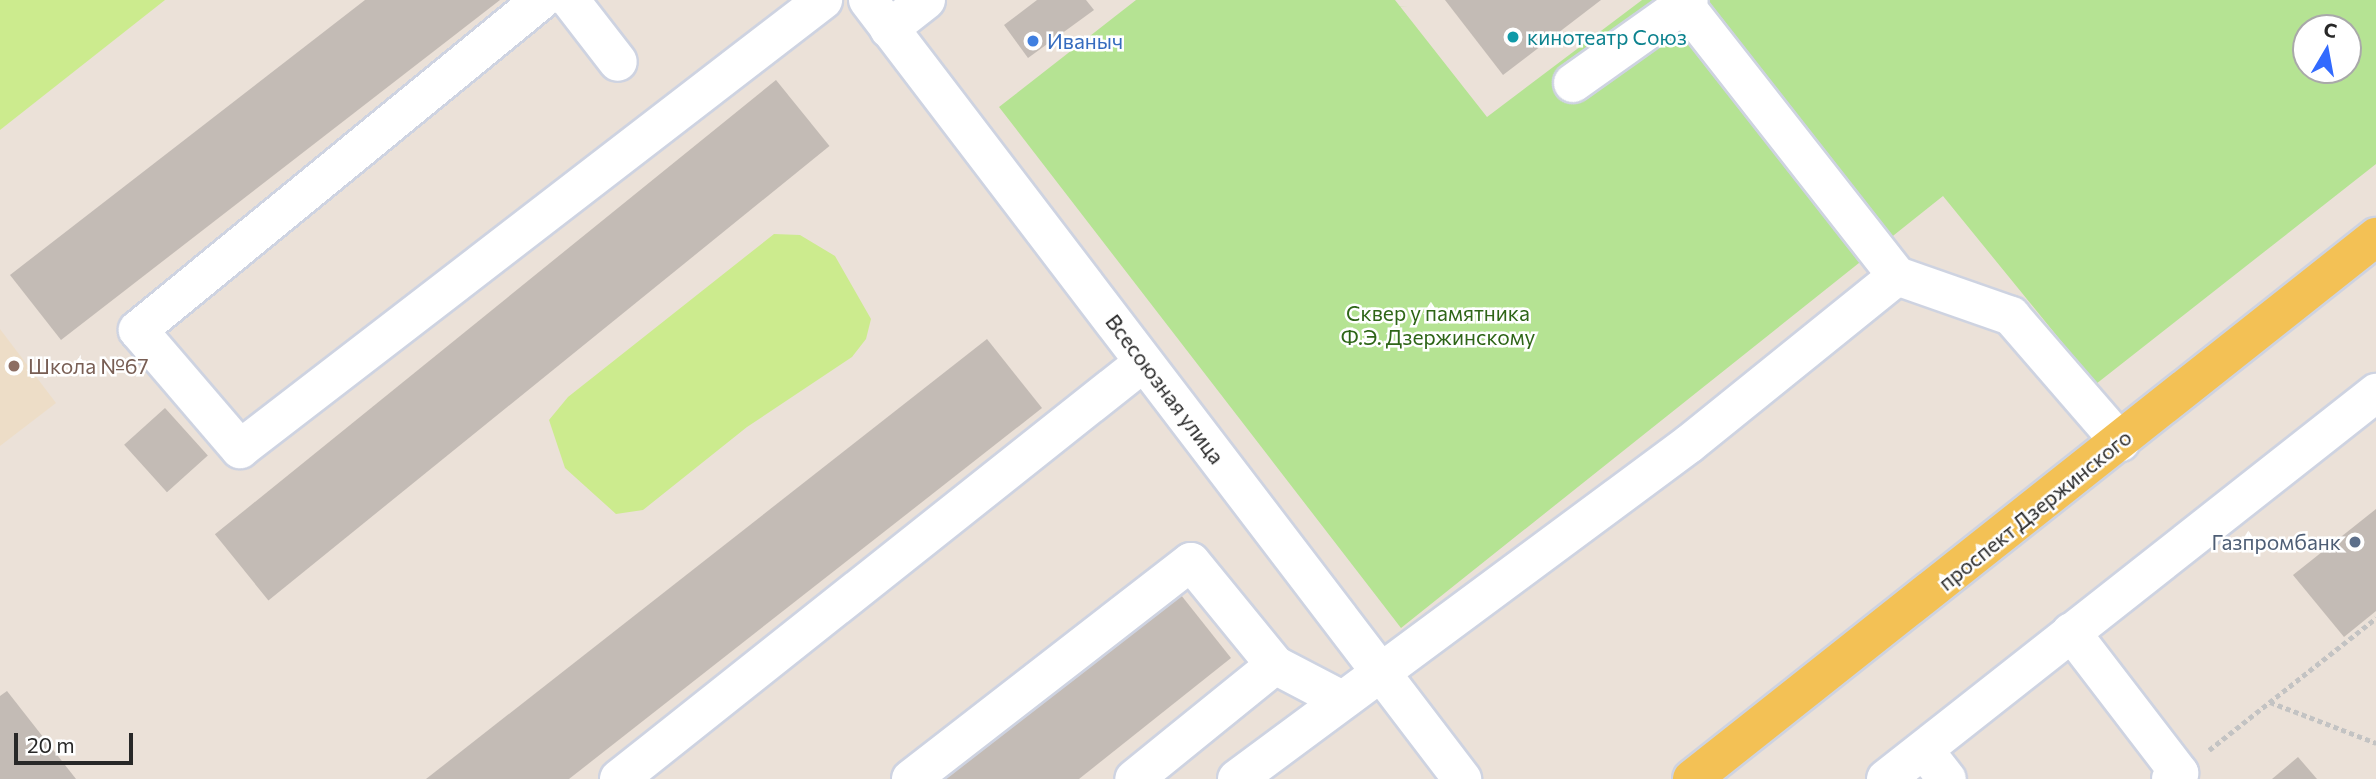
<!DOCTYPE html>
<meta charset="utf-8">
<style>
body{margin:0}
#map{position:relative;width:2376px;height:779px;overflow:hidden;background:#ebe1d8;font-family:Commissioner,sans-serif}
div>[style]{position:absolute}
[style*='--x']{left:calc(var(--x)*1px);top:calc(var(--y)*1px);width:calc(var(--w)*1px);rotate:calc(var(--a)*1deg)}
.education>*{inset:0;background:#edddc7}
.green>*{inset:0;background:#b5e393}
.pitch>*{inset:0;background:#cceb8e}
.building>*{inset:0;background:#c3bbb5;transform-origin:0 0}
.path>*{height:4.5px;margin-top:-2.25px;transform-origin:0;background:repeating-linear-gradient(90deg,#c3c3c3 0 5px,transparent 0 8.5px)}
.roads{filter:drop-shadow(2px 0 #ced3e1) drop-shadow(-2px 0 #ced3e1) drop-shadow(0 2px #ced3e1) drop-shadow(0 -2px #ced3e1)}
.minor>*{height:38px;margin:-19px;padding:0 19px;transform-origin:19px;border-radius:19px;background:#fff}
.major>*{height:38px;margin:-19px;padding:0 19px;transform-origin:19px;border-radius:19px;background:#f3c155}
.dots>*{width:19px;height:19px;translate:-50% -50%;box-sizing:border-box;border:4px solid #fff;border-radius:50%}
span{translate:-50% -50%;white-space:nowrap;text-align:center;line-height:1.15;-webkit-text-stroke:5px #fff;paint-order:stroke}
.culture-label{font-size:21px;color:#0d838f}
.left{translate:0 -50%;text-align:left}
.shop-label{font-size:21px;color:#366cbe}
.park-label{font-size:21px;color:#2e6517}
.education-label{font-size:21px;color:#785e54}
.street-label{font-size:21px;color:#282828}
.service-label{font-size:21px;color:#4e5e75}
.right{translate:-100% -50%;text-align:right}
.north{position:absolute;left:2292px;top:14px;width:70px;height:70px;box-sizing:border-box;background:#fff;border:2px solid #a9a9a9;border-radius:50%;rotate:10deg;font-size:19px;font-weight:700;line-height:28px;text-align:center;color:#282828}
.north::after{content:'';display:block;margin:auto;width:24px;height:32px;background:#326afe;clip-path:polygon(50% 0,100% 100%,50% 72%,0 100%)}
.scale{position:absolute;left:14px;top:733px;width:119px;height:32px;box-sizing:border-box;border:4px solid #282828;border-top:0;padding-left:9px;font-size:21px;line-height:24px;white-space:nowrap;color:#282828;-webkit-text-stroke:5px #fff;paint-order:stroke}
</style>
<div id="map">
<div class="education">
<i style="clip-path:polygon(0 329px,56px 403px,0 446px)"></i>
</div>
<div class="green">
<i style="clip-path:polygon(evenodd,1136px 0,1395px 0,1487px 117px,1642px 0,2376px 0,2376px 164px,2096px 384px,1943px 196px,1401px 628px,999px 107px,1136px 0,2306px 28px,2348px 28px,2348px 70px,2306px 70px,2306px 28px)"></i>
</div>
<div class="pitch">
<i style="clip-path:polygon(0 0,165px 0,0 130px)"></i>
<i style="clip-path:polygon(774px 234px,800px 235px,835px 256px,871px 319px,866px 339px,852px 357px,747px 427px,643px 510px,616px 514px,565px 468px,549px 420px,568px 397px)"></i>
</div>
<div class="building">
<i style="clip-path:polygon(365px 0,500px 0,61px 340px,10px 275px)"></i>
<i style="clip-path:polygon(1037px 0,1086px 0,1094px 10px,1028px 58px,1004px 25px)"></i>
<i style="clip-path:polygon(1445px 0,1601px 0,1503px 75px)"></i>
<i style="left:776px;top:80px;width:85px;height:722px;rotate:51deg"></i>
<i style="clip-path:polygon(987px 339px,1042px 408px,569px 779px,426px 779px)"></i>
<i style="left:165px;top:408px;width:64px;height:55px;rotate:48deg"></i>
<i style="clip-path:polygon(2376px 509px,2376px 611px,2344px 637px,2293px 575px)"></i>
<i style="clip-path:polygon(1177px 590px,1231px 658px,1079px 779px,941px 779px)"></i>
<i style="clip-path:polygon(7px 691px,76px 779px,0 779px,0 696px)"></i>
<i style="clip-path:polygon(2298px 757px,2317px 779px,2272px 779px)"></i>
</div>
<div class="path">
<i style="--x:2270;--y:702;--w:114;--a:21.1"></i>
<i style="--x:2209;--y:750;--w:213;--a:-38.3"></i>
</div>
<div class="roads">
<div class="minor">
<i style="--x:541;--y:0;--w:521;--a:140.69"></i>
<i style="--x:138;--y:330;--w:157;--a:49.4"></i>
<i style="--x:240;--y:449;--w:736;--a:-37.6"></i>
<i style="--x:570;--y:0;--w:78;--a:52.3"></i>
<i style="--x:868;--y:0;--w:980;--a:52.67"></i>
<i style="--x:889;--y:29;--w:47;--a:-38.1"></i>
<i style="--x:1573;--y:83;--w:136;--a:-35.4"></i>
<i style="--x:1897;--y:276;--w:121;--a:19.3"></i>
<i style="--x:2011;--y:316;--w:167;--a:49.1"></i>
<i style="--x:2071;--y:632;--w:178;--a:52.5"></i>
<i style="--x:2179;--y:773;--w:10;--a:143"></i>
<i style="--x:1275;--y:665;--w:73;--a:27.6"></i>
<i style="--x:1924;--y:750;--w:37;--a:52"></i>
<i style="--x:619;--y:779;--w:670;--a:-38.46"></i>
<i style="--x:911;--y:779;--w:354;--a:-37.8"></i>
<i style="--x:1191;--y:562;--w:133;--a:50.8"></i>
<i style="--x:1275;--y:665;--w:181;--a:141"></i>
<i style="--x:1237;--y:779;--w:563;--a:-36.54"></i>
<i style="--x:1689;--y:444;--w:267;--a:-38.9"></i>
<i style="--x:1897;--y:276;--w:345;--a:-128.1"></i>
<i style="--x:1684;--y:4;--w:6;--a:-39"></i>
<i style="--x:1886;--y:779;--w:624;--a:-38.23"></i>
</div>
<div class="major">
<i style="--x:1692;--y:779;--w:873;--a:-38.39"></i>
</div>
</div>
<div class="dots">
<i style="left:1513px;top:37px;background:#0f9aa8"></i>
<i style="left:1033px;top:41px;background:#3f7fe0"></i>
<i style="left:14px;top:366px;background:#8d6e63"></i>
<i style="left:2355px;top:542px;background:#5c6f8a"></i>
</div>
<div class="culture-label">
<span class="left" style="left:1527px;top:37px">кинотеатр Союз</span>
</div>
<div class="shop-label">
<span class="left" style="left:1047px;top:41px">Иваныч</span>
</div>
<div class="park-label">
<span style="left:1438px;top:325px">Сквер у памятника<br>Ф.Э. Дзержинскому</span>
</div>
<div class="education-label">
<span class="left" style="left:28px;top:366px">Школа №67</span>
</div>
<div class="street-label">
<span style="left:1165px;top:389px;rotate:53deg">Всесоюзная улица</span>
<span style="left:2035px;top:510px;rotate:-39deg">проспект Дзержинского</span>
</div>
<div class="service-label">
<span class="right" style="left:2341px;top:542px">Газпромбанк</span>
</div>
<div class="north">С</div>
<div class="scale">20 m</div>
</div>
